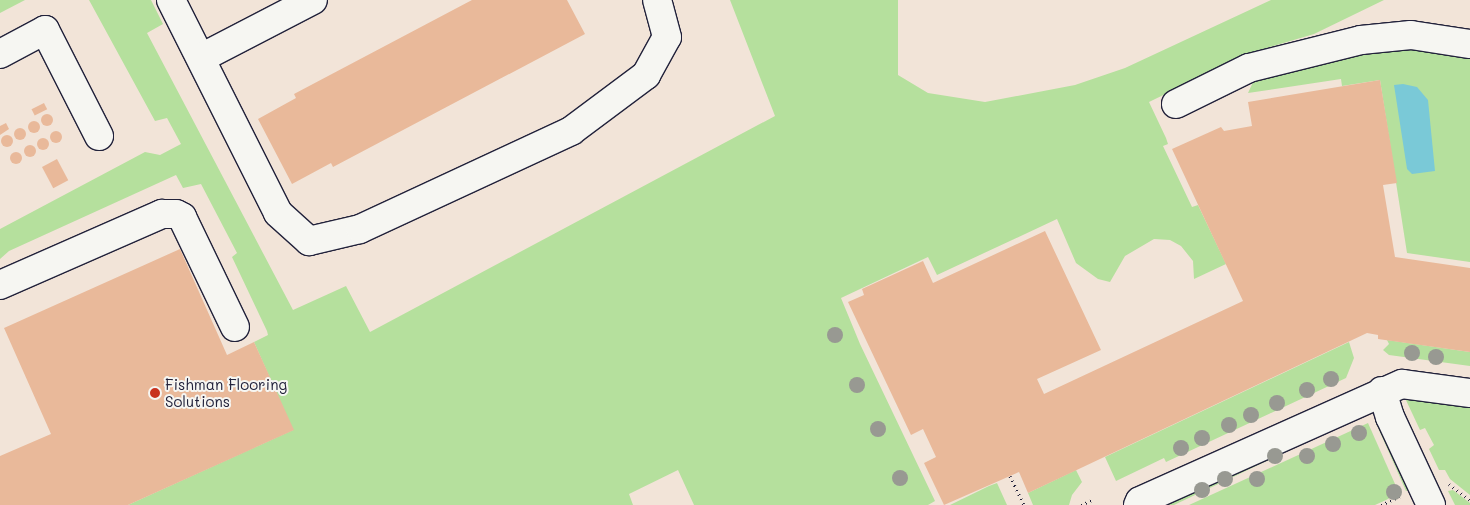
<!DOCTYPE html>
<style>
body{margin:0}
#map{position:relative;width:1470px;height:505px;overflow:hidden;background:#f2e4d8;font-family:Mali,sans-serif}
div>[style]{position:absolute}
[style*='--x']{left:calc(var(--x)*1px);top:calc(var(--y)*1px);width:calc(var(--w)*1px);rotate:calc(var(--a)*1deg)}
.green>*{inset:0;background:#b5e09d}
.water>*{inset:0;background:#7ac9d7}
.building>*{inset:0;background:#e9b99a;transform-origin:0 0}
.round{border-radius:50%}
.path>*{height:3px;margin-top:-1.5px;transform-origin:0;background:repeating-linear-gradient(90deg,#22223b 0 1px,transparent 0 5px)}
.roads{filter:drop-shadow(1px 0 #22223b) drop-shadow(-1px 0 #22223b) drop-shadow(0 1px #22223b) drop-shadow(0 -1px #22223b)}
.minor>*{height:28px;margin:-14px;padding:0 14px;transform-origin:14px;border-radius:14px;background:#f6f6f2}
.trees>*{width:16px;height:16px;margin:-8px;border-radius:50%;background:#989992}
.dots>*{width:14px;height:14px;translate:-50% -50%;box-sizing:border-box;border:2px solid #f6f6f2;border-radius:50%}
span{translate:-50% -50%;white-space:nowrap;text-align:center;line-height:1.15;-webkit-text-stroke:4px #f6f6f2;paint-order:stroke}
.poi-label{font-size:15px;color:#22223b}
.left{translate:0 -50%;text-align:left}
</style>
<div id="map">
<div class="green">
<i style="clip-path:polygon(0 0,25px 0,0 13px)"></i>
<i style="clip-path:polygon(89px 0,151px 0,163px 24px,147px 33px,293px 310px,346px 286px,370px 332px,775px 116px,730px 0,898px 0,898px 75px,928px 93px,985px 102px,1075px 85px,1125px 68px,1271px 0,1384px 0,1314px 34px,1250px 53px,1149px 102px,1166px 138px,1168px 144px,1163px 146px,1192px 207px,1198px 205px,1226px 264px,1194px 279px,1193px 261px,1181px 246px,1170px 240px,1154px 239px,1125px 256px,1110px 282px,1098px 279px,1076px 263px,1057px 219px,937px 275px,928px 257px,841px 298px,860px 344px,935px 501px,928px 505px,694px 505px,678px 470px,629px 494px,633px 505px,128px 505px,293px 430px,254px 342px,268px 335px,267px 331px,232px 257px,237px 253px,201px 184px,183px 188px,176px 175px,9px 251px,0 259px,0 229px,145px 152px,160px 155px,181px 144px,167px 118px,155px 121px)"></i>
<i style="clip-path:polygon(1403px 47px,1470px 55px,1470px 262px,1407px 253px,1380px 80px,1342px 86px,1341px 79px,1248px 93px,1254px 80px,1368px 51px)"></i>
<i style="clip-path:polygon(1387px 340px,1470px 352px,1470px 366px,1389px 355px,1383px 350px,1389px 344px)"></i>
<i style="clip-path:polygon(1349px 342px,1354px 358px,1346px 378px,1166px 462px,1164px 458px,1116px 481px,1105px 457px)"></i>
<i style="clip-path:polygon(1405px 398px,1470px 403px,1470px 495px,1450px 479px,1445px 470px,1439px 470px,1429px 449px,1434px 445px,1425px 428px,1420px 430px)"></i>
<i style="clip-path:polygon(1364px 415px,1174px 505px,1160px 505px)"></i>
<i style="clip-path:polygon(1382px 415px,1416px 486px,1406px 491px,1375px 421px)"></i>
<i style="clip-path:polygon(1368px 423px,1399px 493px,1386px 500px,1375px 505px,1189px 505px)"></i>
<i style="clip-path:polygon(1076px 470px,1082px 482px,1072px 495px,1069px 505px,1033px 505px,1028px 493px)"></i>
<i style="clip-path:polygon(997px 483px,1007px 505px,950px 505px,989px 486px)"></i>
<i style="clip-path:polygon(1453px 490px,1470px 503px,1470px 505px,1455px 505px,1448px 491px)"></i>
</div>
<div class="water">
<i style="clip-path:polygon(1403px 84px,1417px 87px,1428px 100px,1435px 171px,1412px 174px,1407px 169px,1394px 85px)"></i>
</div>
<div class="building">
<i style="clip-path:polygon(472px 0,567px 0,585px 34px,333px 167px,331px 163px,292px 184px,258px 119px,296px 98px,294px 94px)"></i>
<i style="clip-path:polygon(1380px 80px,1397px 183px,1383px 185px,1395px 257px,1470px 268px,1470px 352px,1378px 339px,1378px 335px,1367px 333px,1028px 493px,1019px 472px,944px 505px,924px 463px,936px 457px,923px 429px,911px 435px,848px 302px,864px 295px,862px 289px,923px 261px,933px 283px,1045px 231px,1101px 350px,1037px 379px,1044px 394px,1243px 301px,1172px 149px,1221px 127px,1224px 131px,1252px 126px,1248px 102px)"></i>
<i style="left:44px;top:103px;width:7px;height:14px;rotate:63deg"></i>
<i class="round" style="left:41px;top:114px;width:12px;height:12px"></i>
<i class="round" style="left:28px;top:121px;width:12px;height:12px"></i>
<i style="clip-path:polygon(6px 123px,9px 129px,0 135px,0 126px)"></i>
<i class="round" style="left:14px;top:128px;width:12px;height:12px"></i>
<i class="round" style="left:50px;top:131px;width:12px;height:12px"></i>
<i class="round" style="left:1px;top:135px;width:12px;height:12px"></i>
<i class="round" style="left:37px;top:138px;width:12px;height:12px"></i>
<i class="round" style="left:24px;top:145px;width:12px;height:12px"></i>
<i class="round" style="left:10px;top:152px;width:12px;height:12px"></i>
<i style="left:57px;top:159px;width:24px;height:17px;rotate:62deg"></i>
<i style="clip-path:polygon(180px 249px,227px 355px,254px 342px,294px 430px,128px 505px,0 505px,0 456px,51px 434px,4px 328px)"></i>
</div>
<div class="path">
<i style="--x:1010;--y:476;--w:32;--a:64"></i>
<i style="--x:1449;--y:484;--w:26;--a:37"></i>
<i style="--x:1081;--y:505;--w:14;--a:-25"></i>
<i style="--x:1381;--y:505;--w:21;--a:-25"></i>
</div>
<div class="roads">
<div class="minor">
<i style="--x:171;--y:0;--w:238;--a:63.3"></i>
<i style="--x:278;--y:213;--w:42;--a:42.1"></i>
<i style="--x:309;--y:241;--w:52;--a:-13.2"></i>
<i style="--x:360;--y:229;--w:233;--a:-24.9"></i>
<i style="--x:571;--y:131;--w:94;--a:-36.7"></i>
<i style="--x:646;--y:75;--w:43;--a:-61.1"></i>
<i style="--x:667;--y:37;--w:38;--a:-105"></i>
<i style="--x:0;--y:54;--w:51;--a:-28.1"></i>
<i style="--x:45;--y:30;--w:119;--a:63"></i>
<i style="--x:201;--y:58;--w:126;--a:-27.4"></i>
<i style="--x:1176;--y:104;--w:81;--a:-26.3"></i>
<i style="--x:1249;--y:68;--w:115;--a:-14"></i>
<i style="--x:1361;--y:40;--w:50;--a:-5.7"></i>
<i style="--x:1411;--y:35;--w:60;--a:8.7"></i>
<i style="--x:0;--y:285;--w:177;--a:-23.7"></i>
<i style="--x:162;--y:214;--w:14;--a:0"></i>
<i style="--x:176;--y:214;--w:7;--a:27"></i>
<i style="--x:182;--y:217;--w:122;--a:64.3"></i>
<i style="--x:1382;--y:391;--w:27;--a:73"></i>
<i style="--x:1390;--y:417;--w:97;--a:65"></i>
<i style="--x:1138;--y:505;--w:4;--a:-63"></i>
<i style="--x:1140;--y:501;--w:287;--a:-24.1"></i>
<i style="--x:1402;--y:384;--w:69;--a:7.5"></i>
</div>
</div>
<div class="trees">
<i style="left:835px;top:335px"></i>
<i style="left:1412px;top:353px"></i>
<i style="left:1436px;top:357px"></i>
<i style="left:1331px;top:379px"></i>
<i style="left:857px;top:385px"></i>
<i style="left:1307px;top:390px"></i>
<i style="left:1277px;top:403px"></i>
<i style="left:1251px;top:415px"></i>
<i style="left:1229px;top:425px"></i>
<i style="left:878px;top:429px"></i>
<i style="left:1359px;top:433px"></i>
<i style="left:1202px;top:438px"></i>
<i style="left:1333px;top:444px"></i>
<i style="left:1181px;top:448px"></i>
<i style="left:1275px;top:456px"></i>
<i style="left:1307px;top:456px"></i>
<i style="left:900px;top:478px"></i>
<i style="left:1225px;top:479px"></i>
<i style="left:1257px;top:479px"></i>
<i style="left:1202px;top:490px"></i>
<i style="left:1394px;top:492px"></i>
</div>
<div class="dots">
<i style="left:155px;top:393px;background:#c8321e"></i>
</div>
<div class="poi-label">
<span class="left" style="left:165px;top:393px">Fishman Flooring<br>Solutions</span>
</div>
</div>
